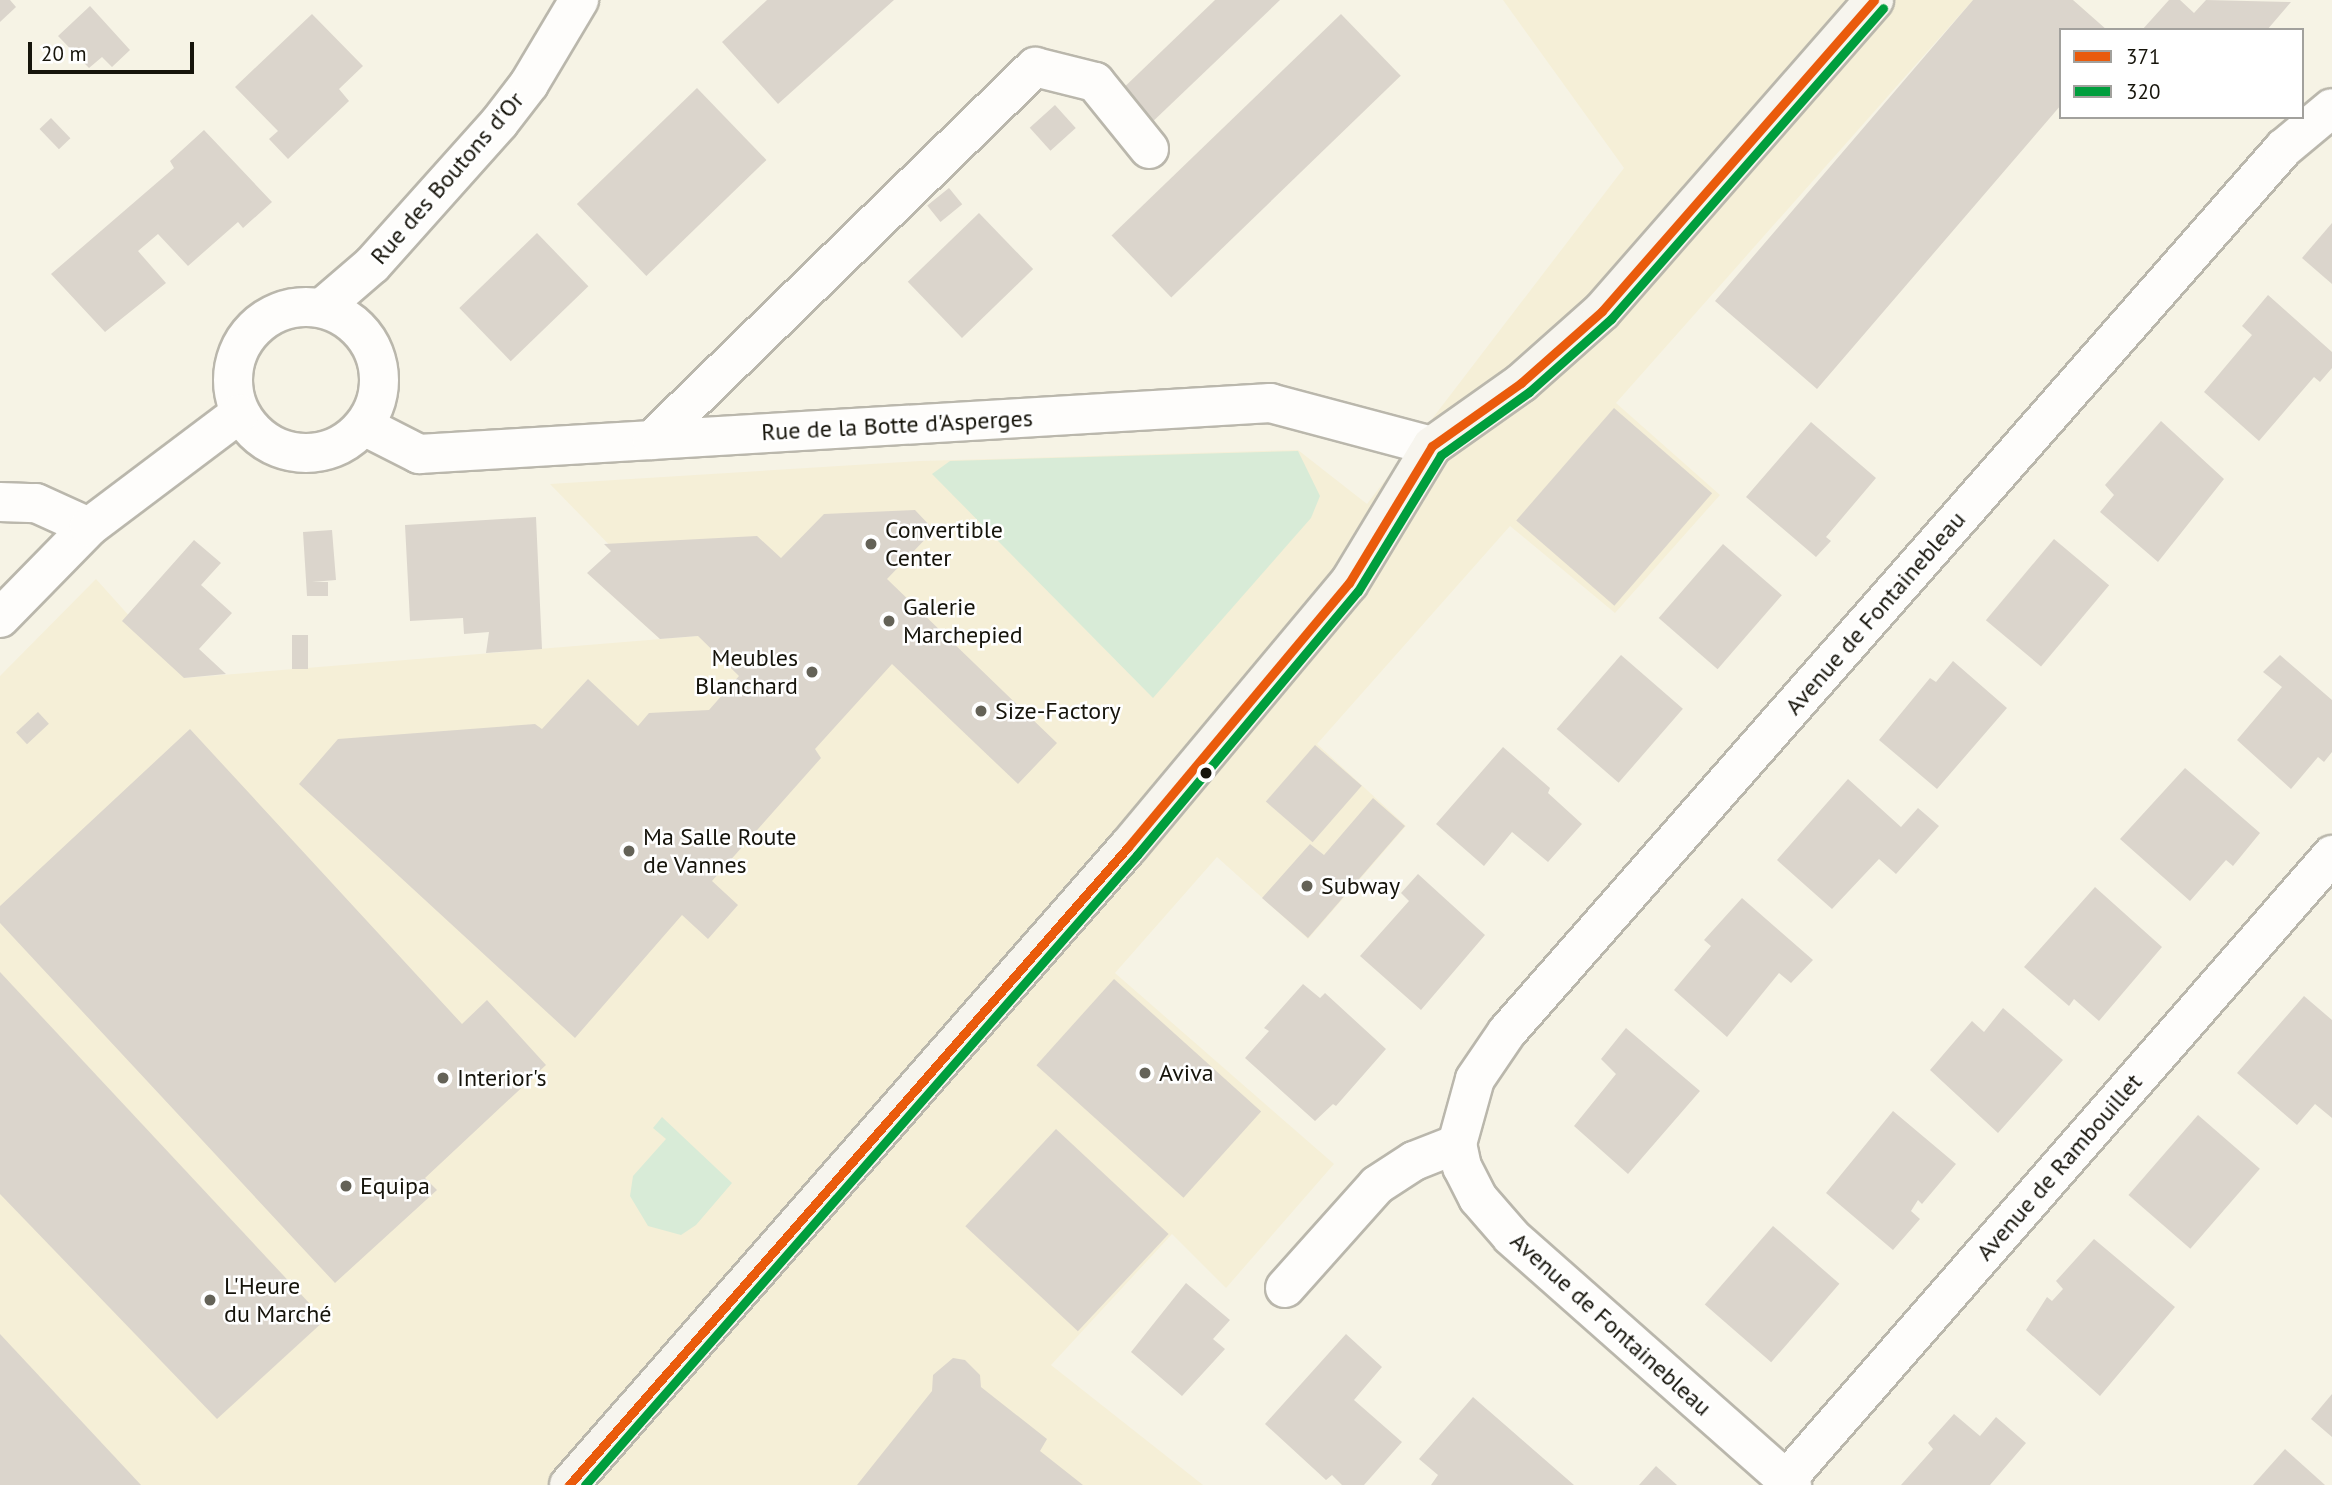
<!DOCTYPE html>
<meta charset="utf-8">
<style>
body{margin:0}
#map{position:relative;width:2332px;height:1485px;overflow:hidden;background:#f6f3e5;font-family:"PT Sans",sans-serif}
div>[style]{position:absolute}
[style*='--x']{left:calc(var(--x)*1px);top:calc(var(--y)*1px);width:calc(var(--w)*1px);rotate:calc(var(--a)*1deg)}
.built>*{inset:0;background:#f5efd7}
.green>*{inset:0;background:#d8ebd7}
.building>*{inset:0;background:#dbd5cc;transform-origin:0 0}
.roads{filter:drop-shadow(2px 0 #bab7ac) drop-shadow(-2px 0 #bab7ac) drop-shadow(0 2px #bab7ac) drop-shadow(0 -2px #bab7ac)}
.street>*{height:38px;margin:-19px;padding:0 19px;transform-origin:19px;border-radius:19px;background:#fefdfb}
.street>.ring{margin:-19px;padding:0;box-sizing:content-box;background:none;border:38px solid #fefdfb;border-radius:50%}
.secondary>*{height:38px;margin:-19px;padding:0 19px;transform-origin:19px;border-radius:19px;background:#f7f5ee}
.bus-1>*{height:9px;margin:-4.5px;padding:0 4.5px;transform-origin:4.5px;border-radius:4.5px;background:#ea5b0c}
.bus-2>*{height:9px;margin:-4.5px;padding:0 4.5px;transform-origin:4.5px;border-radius:4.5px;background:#009e3d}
.dots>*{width:19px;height:19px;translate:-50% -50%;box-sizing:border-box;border:4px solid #fff;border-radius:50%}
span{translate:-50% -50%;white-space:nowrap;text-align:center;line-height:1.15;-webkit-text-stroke:5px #fff;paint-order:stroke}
.street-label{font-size:24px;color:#16140b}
.poi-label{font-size:24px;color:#16140b}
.left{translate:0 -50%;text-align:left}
.right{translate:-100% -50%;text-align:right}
.legend{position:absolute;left:2059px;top:28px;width:245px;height:91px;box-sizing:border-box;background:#fff;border:2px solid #a2a19d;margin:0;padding:9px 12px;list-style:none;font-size:21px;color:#16140b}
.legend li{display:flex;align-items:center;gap:14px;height:35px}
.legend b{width:35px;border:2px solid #a2a19d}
.scale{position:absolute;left:28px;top:42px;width:166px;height:32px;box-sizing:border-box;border:4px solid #16140b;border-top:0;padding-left:9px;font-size:21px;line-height:24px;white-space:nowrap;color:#16140b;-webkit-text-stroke:5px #fff;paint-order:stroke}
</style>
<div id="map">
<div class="built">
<i style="clip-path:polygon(1503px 0,1973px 0,1616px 403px,1720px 495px,1615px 613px,1510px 526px,1317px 744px,1406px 826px,1308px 939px,1217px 857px,1115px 973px,1334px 1164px,1226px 1288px,1172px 1234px,1051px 1365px,1203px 1485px,0 1485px,0 676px,96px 579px,185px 678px,698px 636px,550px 484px,920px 461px,1298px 450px,1367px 504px,1624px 168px)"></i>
</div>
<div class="green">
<i style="clip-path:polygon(1298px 451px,1320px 496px,1311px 518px,1153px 698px,932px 474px,950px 461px)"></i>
<i style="clip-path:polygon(662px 1117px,732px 1183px,696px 1225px,681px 1235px,648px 1226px,630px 1196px,633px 1176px,666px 1139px,653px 1128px)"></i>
</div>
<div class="building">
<i style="clip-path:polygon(0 0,10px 0,16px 7px,0 22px)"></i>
<i style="clip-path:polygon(767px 0,894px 0,778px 104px,722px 42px)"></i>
<i style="clip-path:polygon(1215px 0,1280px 0,1146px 128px,1115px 96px)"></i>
<i style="clip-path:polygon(1973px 0,2073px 0,2107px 30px,2061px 30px,2061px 105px,1817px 389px,1715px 301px)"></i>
<i style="clip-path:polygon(2169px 0,2180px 0,2194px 13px,2206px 0,2291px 2px,2267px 30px,2142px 30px)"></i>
<i style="clip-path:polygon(90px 6px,130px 50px,112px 67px,102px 57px,89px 68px,58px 36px)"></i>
<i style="clip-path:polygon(312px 14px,363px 66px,339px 89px,349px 101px,288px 159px,269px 139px,278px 131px,235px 87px)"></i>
<i style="left:1341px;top:14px;width:86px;height:319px;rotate:46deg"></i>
<i style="left:697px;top:88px;width:100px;height:167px;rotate:46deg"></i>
<i style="left:1055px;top:105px;width:31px;height:34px;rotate:48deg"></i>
<i style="left:51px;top:118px;width:28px;height:16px;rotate:46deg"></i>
<i style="clip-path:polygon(204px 130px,272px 202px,243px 228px,238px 222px,188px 266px,158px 234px,138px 251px,166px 283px,105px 332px,51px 274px,174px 168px,170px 161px)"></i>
<i style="left:949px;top:188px;width:21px;height:28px;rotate:51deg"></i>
<i style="left:979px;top:213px;width:78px;height:99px;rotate:46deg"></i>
<i style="clip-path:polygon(2332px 223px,2332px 284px,2302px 258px)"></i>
<i style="left:537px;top:233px;width:74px;height:108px;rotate:46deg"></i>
<i style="clip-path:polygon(2268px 295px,2332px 352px,2332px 368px,2320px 382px,2314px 377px,2259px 441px,2204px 392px,2252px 335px,2242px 326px)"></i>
<i style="left:1614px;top:408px;width:130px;height:149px;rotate:41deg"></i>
<i style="clip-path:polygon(2161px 421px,2224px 479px,2158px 562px,2100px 512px,2114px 495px,2105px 485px)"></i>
<i style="clip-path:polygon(1811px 422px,1876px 478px,1826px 537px,1831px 541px,1816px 557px,1746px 497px)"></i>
<i style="clip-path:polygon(915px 510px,934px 530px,887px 579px,1057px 743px,1018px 784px,892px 664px,815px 749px,821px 758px,712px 881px,738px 905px,708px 939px,682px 915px,575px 1038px,299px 784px,338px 739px,535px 724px,542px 729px,588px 679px,638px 726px,649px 713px,709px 710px,739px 676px,698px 636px,660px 639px,587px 573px,611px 551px,604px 544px,757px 536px,781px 558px,824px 514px)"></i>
<i style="clip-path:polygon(536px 517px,542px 649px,486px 653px,489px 632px,464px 634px,463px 618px,410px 621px,405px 525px)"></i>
<i style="clip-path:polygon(332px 530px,336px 580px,312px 582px,328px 582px,328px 596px,307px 596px,303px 532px)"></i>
<i style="left:2054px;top:539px;width:72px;height:106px;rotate:40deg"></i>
<i style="clip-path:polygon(194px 540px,221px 563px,201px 585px,232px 613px,199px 649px,226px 674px,184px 678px,122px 621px)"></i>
<i style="left:1723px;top:544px;width:78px;height:98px;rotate:41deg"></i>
<i style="left:292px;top:635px;width:16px;height:34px"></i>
<i style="left:1621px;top:655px;width:82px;height:98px;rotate:41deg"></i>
<i style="clip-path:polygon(2280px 655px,2332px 700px,2332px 752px,2324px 762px,2318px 757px,2291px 789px,2237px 740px,2282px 687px,2263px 672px)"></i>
<i style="clip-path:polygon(1953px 661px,2007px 708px,1937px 789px,1879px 740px,1930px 678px,1936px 682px)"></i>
<i style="left:38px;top:712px;width:16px;height:30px;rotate:47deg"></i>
<i style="clip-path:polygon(190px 729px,462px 1024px,487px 1000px,546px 1065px,425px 1178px,437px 1190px,335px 1283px,0 923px,0 906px)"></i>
<i style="left:1315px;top:745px;width:62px;height:75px;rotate:41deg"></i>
<i style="clip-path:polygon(1503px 747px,1550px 788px,1548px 793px,1582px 824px,1548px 862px,1512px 832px,1484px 866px,1436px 824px)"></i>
<i style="clip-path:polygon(2185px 768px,2260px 833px,2233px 866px,2226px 860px,2190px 901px,2120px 839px)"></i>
<i style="clip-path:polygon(1848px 779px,1901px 827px,1918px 808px,1939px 826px,1896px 874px,1879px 859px,1832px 909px,1777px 860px)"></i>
<i style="clip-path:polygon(1373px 798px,1405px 826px,1308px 938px,1262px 898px,1310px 844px,1324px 855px)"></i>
<i style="clip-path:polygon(1418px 874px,1485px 935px,1421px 1010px,1360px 956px,1409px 901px,1401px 893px)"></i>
<i style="clip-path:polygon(2095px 887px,2162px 947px,2099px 1021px,2074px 999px,2069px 1006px,2024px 967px)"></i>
<i style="clip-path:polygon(1742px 898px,1813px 960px,1791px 983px,1779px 973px,1727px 1037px,1674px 990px,1711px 946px,1704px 940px)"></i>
<i style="clip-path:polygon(0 972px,325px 1320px,217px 1419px,0 1194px)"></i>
<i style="left:1114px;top:979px;width:198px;height:116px;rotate:42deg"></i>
<i style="clip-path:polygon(1303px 984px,1320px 998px,1325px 993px,1386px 1049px,1336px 1106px,1333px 1104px,1315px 1121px,1245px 1058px,1269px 1031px,1264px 1028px)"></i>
<i style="clip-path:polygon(2304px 996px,2332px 1020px,2332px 1118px,2315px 1104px,2297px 1125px,2237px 1073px)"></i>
<i style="clip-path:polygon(2003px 1008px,2063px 1060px,1998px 1133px,1930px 1070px,1972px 1021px,1984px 1032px)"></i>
<i style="clip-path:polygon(1626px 1028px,1700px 1091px,1628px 1174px,1574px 1126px,1616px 1074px,1601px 1059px)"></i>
<i style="clip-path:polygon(1893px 1111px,1956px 1164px,1922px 1204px,1918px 1200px,1911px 1211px,1920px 1219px,1893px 1250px,1826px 1193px)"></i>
<i style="left:2198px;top:1115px;width:82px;height:106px;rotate:41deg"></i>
<i style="left:1056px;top:1129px;width:154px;height:133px;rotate:43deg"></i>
<i style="left:1773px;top:1226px;width:88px;height:104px;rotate:41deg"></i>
<i style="clip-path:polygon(2094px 1239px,2175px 1307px,2100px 1396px,2026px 1330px,2047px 1297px,2052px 1301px,2063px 1289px,2056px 1281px)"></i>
<i style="clip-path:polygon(1186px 1283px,1230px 1320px,1213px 1339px,1225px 1349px,1182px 1396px,1131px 1352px)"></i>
<i style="clip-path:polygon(0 1334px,141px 1485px,0 1485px)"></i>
<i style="clip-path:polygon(1346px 1334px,1382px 1367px,1354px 1400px,1402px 1442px,1364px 1485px,1342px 1485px,1332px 1475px,1326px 1480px,1265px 1424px)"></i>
<i style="clip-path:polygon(953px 1358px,965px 1360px,980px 1375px,981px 1387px,1047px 1439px,1040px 1451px,1083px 1485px,857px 1485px,932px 1391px,933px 1375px)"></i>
<i style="clip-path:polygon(2332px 1394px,2332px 1437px,2311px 1419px)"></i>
<i style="clip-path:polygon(1473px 1397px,1574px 1485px,1431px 1485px,1438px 1475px,1419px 1459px)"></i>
<i style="clip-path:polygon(1954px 1414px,1980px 1436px,1996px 1417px,2026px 1443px,1990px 1485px,1901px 1485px,1933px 1449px,1928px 1443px)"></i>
<i style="clip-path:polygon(2285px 1449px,2325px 1485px,2253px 1485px)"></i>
<i style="clip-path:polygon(1656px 1466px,1677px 1485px,1639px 1485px)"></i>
</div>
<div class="roads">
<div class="street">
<i class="ring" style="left:233px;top:307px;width:108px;height:108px"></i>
<i style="--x:322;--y:308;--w:66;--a:-40.7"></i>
<i style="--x:372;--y:265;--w:191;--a:-48.2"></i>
<i style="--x:499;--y:123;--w:49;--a:-52.4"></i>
<i style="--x:529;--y:84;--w:98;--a:-59.2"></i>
<i style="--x:364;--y:426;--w:62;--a:27"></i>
<i style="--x:419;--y:454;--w:853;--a:-3.43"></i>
<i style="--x:1270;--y:403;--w:168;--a:14.9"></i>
<i style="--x:652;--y:440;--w:535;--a:-44.24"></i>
<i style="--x:1035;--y:67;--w:62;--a:14"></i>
<i style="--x:1095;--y:82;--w:86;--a:51.1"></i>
<i style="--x:0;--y:502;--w:36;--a:2"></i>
<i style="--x:36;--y:503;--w:58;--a:24.4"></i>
<i style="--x:0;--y:618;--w:127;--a:-45.6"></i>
<i style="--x:89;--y:527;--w:188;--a:-37"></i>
<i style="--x:1285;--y:1288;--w:138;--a:-48.2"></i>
<i style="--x:1377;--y:1185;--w:44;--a:-33"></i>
<i style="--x:1414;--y:1161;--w:46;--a:-21.6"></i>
<i style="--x:1786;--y:1480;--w:830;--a:-48.86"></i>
<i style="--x:1792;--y:1485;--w:375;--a:-138.5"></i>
<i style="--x:1511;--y:1236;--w:50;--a:-131"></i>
<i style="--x:1478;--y:1198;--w:35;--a:-117"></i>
<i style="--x:1462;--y:1167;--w:24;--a:-102"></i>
<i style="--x:1457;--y:1144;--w:67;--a:-74.5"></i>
<i style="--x:1475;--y:1079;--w:57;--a:-55.8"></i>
<i style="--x:1507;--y:1032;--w:1177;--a:-48.69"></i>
<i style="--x:2284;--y:148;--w:62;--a:-39.8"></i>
</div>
<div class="secondary">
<i style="--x:569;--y:1485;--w:848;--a:-48.78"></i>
<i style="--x:1128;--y:847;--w:344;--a:-50.1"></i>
<i style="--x:1349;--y:583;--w:160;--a:-58.8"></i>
<i style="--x:1432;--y:446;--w:109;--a:-35.3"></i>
<i style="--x:1521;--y:383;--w:108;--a:-41.6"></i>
<i style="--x:1602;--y:311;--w:413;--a:-48.8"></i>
</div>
</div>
<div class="bus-1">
<i style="--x:569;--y:1485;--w:848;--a:-48.78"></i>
<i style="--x:1128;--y:847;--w:344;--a:-50.1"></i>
<i style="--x:1349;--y:583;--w:160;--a:-58.8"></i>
<i style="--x:1432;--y:446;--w:109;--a:-35.3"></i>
<i style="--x:1521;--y:383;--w:108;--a:-41.6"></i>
<i style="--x:1602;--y:311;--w:413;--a:-48.8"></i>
</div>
<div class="bus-2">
<i style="--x:585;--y:1485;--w:838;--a:-48.78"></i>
<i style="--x:1137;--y:855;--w:344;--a:-50.1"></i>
<i style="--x:1358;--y:591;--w:159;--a:-58.6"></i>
<i style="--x:1441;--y:455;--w:108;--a:-35.6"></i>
<i style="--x:1529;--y:392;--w:110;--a:-41.7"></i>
<i style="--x:1611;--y:319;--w:413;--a:-48.8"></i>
</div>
<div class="dots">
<i style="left:871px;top:544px;background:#646257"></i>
<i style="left:889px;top:621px;background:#646257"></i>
<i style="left:812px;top:672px;background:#646257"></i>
<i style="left:981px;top:711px;background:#646257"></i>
<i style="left:1206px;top:773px;background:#16140b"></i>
<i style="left:629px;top:851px;background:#646257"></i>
<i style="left:1307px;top:886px;background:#646257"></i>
<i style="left:1145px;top:1073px;background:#646257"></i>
<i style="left:443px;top:1078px;background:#646257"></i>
<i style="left:346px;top:1186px;background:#646257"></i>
<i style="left:210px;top:1300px;background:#646257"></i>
</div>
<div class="street-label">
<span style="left:447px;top:178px;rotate:-49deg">Rue des Boutons d'Or</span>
<span style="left:897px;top:425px;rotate:-3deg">Rue de la Botte d'Asperges</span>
<span style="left:1875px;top:613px;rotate:-49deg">Avenue de Fontainebleau</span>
<span style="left:2059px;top:1167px;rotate:-49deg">Avenue de Rambouillet</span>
<span style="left:1611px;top:1324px;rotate:42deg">Avenue de Fontainebleau</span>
</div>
<div class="poi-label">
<span class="left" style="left:885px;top:544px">Convertible<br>Center</span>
<span class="left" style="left:903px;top:621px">Galerie<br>Marchepied</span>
<span class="right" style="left:798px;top:672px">Meubles<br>Blanchard</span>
<span class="left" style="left:995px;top:711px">Size-Factory</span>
<span class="left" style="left:643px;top:851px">Ma Salle Route<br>de Vannes</span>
<span class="left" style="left:1321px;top:886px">Subway</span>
<span class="left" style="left:1159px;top:1073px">Aviva</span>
<span class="left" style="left:457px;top:1078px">Interior's</span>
<span class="left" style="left:360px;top:1186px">Equipa</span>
<span class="left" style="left:224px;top:1300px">L'Heure<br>du Marché</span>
</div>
<ul class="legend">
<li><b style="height:9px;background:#ea5b0c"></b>371</li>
<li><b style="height:9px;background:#009e3d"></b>320</li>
</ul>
<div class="scale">20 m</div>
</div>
